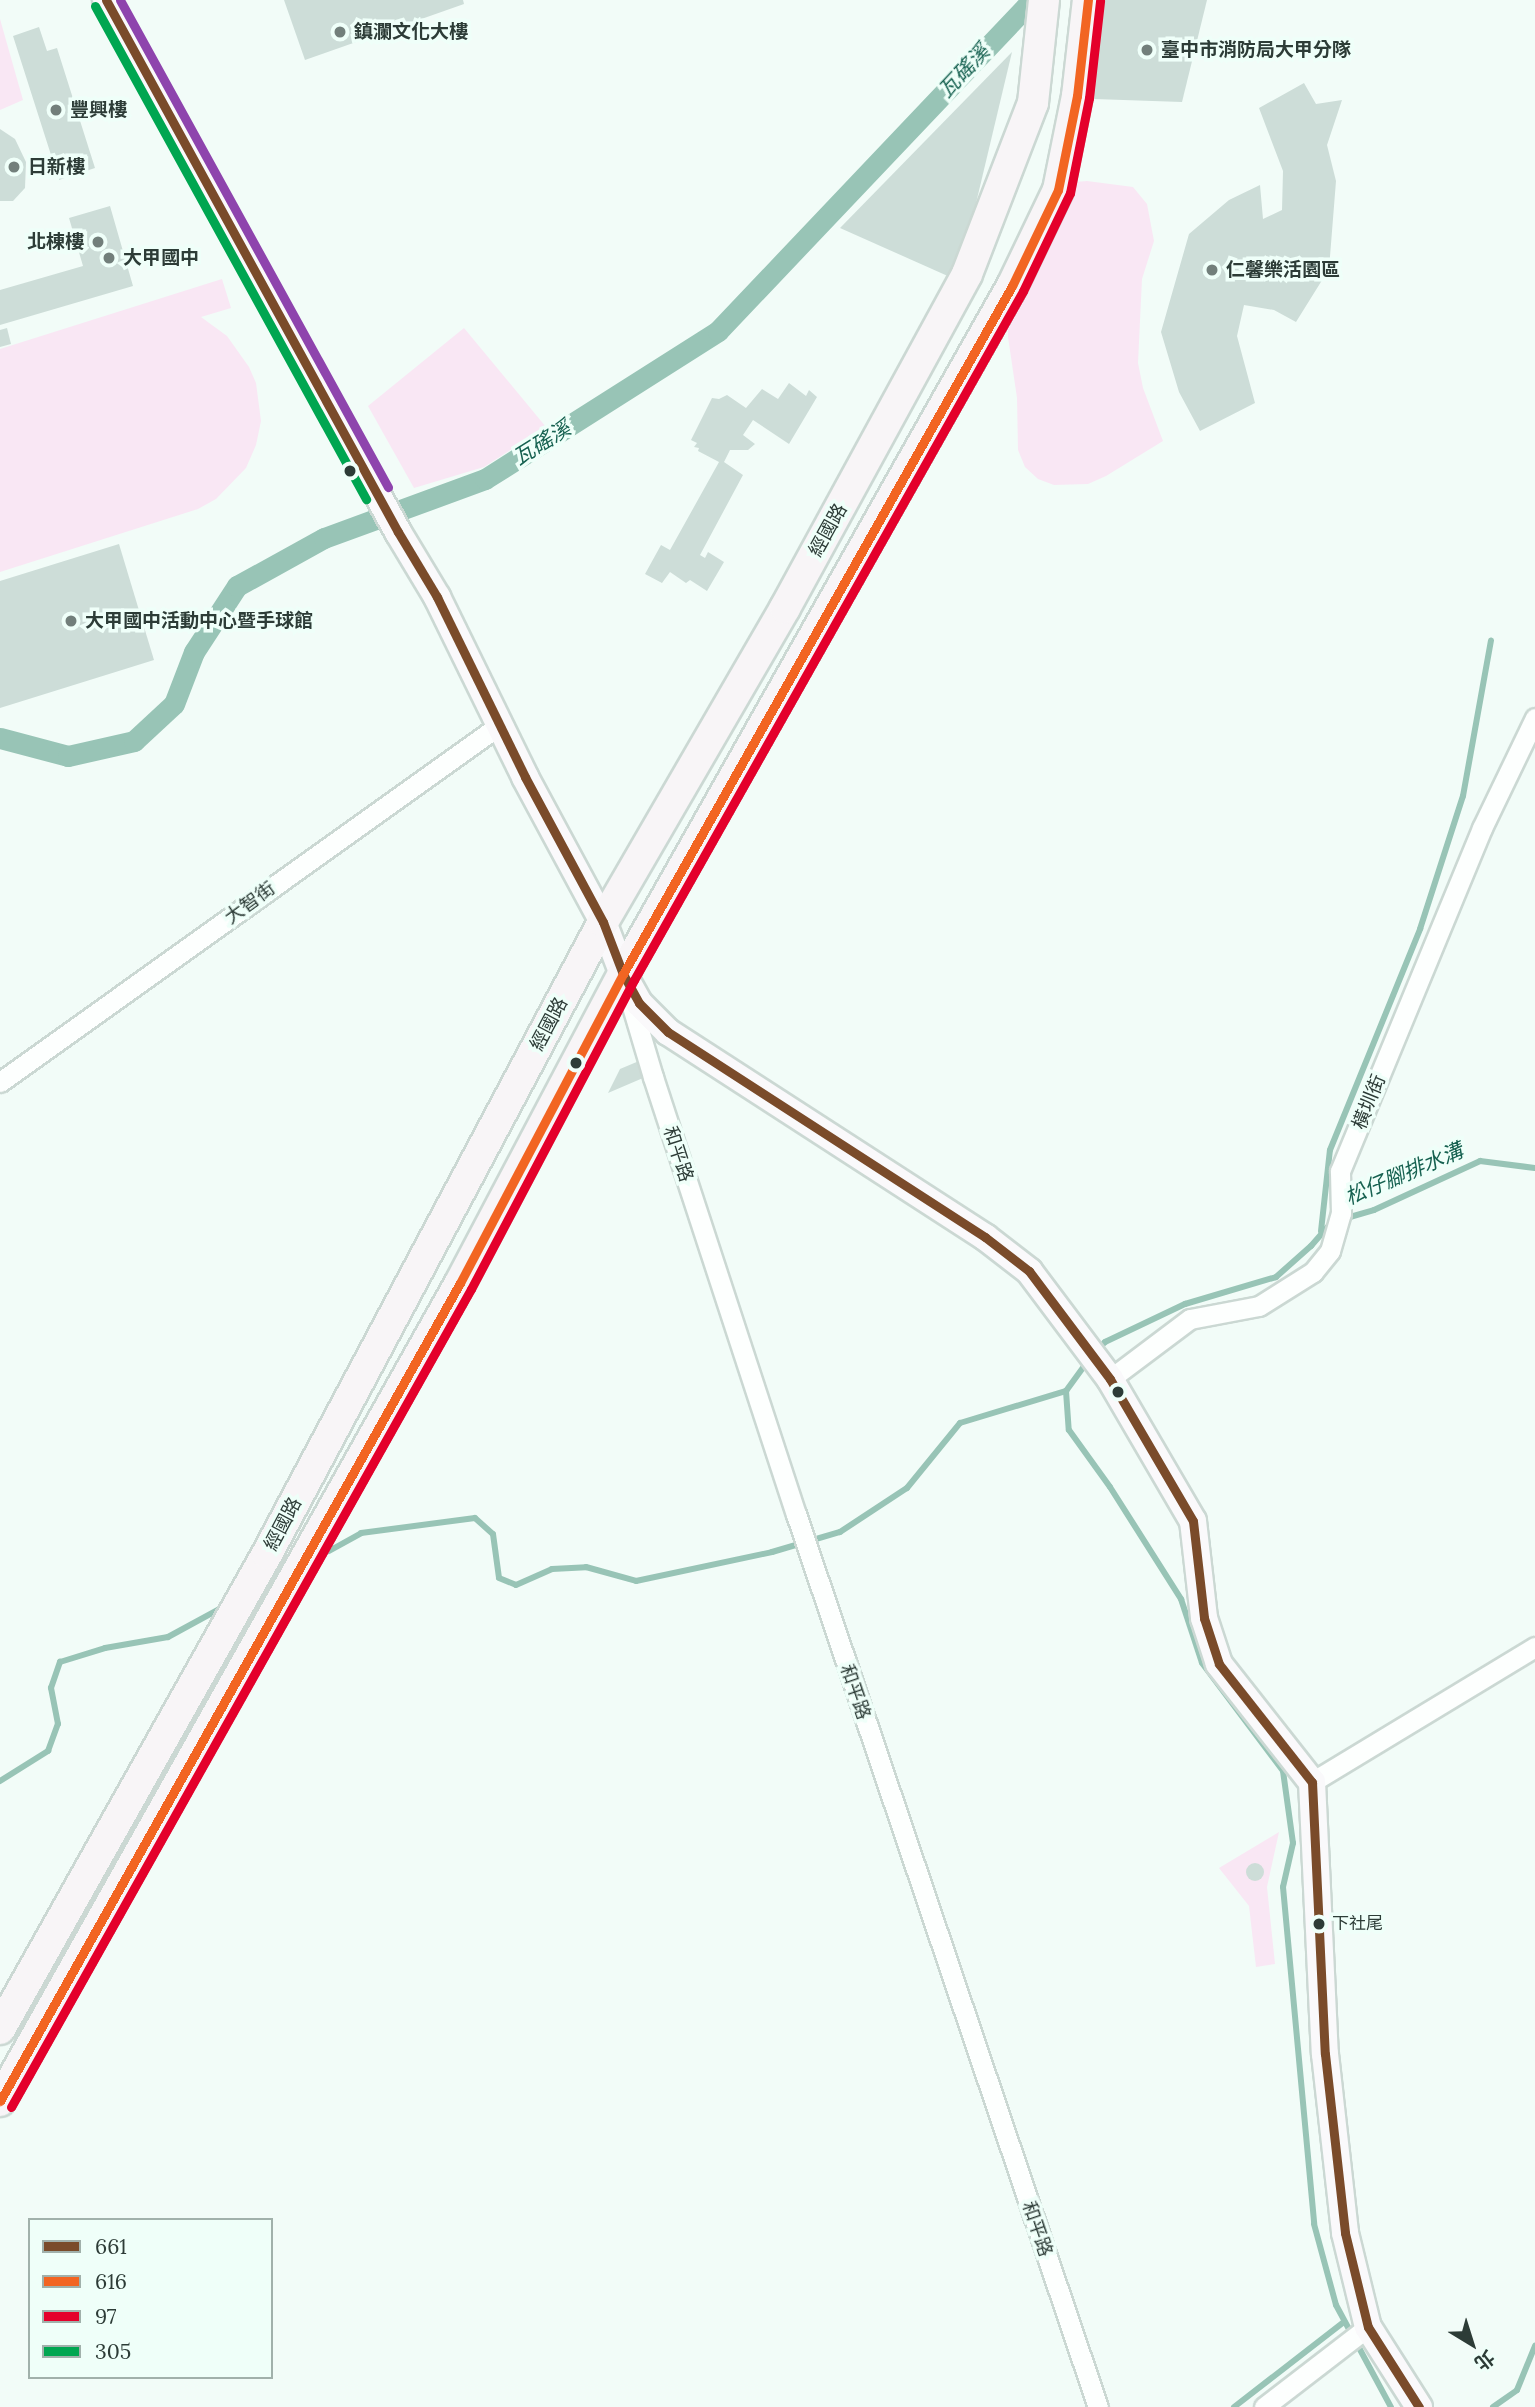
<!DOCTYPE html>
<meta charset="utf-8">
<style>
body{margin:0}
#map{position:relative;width:1535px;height:2407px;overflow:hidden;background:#f2fcf8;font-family:Lora,"Noto Sans TC",serif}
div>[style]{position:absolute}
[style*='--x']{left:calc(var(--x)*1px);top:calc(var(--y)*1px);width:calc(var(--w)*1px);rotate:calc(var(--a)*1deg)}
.green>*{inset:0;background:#f9e7f4}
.stream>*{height:6px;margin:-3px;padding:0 3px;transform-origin:3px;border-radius:3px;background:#98c4b6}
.canal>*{height:21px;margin:-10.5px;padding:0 10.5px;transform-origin:10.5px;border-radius:10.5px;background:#98c4b6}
.building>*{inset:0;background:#cdddd8}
.round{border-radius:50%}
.roads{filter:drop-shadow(2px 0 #cbd8d3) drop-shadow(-2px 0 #cbd8d3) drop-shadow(0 2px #cbd8d3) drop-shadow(0 -2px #cbd8d3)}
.street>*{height:19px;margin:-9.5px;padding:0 9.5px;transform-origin:9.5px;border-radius:9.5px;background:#fdfffe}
.secondary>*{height:26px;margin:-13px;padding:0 13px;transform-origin:13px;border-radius:13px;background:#faf9fb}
.primary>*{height:30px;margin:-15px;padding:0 15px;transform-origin:15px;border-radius:15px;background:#f8f5f7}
.bus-1>*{height:9px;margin:-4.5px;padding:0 4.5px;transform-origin:4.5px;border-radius:4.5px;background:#7a4b2a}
.bus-2>*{height:9px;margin:-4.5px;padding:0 4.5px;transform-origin:4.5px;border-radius:4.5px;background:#f26522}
.bus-3>*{height:9px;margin:-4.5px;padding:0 4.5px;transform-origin:4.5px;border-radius:4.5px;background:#e4002b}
.bus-4>*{height:9px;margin:-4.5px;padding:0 4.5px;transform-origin:4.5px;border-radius:4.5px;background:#00a651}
.bus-5>*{height:9px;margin:-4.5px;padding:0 4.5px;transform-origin:4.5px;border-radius:4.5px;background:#8e44ad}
.dots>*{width:19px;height:19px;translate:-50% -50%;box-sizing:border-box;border:4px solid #effff9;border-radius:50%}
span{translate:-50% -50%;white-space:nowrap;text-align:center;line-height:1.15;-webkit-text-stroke:7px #effff9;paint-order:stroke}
.bus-label{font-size:17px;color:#2d3c37}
.left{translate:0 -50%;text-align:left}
.poi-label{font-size:19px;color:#2d3c37;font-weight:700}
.right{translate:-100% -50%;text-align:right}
.street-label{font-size:19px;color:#2d3c37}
.water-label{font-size:21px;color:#166150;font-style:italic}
.legend{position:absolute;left:28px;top:2218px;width:245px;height:161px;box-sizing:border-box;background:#effff9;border:2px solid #a1b1ab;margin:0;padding:9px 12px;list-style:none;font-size:21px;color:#2d3c37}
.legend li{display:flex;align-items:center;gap:14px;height:35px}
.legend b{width:35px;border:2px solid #a1b1ab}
.north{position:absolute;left:1437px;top:2309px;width:70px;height:70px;-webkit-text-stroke:5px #effff9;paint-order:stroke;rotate:142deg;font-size:19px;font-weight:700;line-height:28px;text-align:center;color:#2d3c37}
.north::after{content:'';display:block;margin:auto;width:24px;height:32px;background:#2d3c37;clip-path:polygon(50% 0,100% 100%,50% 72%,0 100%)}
</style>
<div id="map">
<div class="green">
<i style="clip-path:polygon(0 19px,23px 100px,0 110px)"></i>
<i style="clip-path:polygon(1087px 181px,1133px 187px,1147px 204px,1154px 241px,1142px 279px,1138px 363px,1143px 388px,1163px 441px,1106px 476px,1088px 484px,1054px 485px,1038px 479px,1025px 467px,1018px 450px,1017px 398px,1008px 337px,1008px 315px,1065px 189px,1075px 182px)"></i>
<i style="clip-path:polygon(222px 279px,231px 308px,201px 317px,227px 336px,249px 367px,256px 383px,261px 421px,256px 445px,246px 468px,216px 499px,198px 509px,0 572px,0 349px)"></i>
<i style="clip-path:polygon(464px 328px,546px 427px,484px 467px,414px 488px,368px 406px)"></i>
<i style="clip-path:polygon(1279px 1832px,1267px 1887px,1275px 1964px,1256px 1967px,1249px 1906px,1219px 1868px)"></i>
</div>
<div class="stream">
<i style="--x:1343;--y:1219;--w:32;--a:-16"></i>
<i style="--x:1374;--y:1210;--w:117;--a:-24.8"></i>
<i style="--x:1480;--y:1161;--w:55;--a:7.3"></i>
<i style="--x:1321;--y:1231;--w:81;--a:-83.7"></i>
<i style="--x:1330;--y:1150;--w:239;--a:-67.8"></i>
<i style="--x:1420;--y:929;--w:140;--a:-72.1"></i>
<i style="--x:1463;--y:796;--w:158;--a:-79.8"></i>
<i style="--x:1096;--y:1351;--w:13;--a:-45"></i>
<i style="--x:1105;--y:1342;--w:89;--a:-25.4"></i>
<i style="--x:1185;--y:1304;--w:95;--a:-16.5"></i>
<i style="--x:1276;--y:1277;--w:47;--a:-41.5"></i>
<i style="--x:1311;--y:1246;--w:32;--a:-49"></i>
<i style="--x:1066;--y:1391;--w:39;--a:86"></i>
<i style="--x:1069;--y:1430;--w:70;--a:54.3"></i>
<i style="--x:1110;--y:1487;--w:133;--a:57.6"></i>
<i style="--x:1181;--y:1599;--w:67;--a:71.8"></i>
<i style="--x:1202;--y:1663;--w:135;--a:53.1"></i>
<i style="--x:1283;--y:1771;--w:73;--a:82.1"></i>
<i style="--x:1293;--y:1843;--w:45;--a:102.8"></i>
<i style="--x:1283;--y:1887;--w:338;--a:84.7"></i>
<i style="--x:1314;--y:2224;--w:84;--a:74.8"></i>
<i style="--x:1336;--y:2305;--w:116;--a:61.7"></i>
<i style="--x:329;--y:1551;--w:37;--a:-29"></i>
<i style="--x:361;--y:1533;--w:115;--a:-7.5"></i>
<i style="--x:475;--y:1518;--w:24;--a:42"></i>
<i style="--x:493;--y:1534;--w:44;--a:82.2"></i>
<i style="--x:499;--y:1578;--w:18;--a:22"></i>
<i style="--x:516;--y:1585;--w:39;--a:-24"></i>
<i style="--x:552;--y:1569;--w:34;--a:-3"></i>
<i style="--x:586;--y:1567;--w:52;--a:15.6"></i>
<i style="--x:636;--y:1581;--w:139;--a:-12"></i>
<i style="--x:772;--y:1552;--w:71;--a:-16.4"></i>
<i style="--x:840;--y:1532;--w:80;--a:-33.3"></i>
<i style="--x:907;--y:1488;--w:84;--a:-50.8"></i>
<i style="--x:960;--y:1423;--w:111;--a:-16.8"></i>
<i style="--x:1066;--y:1391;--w:39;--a:-54"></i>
<i style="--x:260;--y:1587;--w:25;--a:-27"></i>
<i style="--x:0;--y:1781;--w:57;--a:-32"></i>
<i style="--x:48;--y:1751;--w:29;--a:-70"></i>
<i style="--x:58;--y:1724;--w:37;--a:-101"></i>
<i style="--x:51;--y:1688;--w:28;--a:-71"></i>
<i style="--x:60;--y:1662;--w:47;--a:-17.3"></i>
<i style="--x:105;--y:1648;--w:64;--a:-9.9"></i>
<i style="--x:168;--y:1637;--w:63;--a:-28.6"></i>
<i style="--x:1234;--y:2407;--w:139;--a:-37.7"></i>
<i style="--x:1493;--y:2407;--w:29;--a:-35"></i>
<i style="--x:1517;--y:2390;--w:48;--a:-67.8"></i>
</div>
<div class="canal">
<i style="--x:0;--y:738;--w:70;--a:14.8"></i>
<i style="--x:68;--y:756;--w:68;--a:-12.8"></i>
<i style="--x:134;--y:741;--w:54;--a:-42.8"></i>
<i style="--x:174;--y:704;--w:56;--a:-69"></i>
<i style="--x:194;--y:652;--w:79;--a:-56.9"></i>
<i style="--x:237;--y:586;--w:99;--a:-28.9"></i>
<i style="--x:324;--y:538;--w:171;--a:-20.1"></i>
<i style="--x:485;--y:479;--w:276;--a:-32.4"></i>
<i style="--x:718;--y:331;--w:456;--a:-46.5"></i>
</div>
<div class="building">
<i style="clip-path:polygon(284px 0,463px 0,464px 4px,305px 60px)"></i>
<i style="clip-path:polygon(1105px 0,1207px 0,1182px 102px,1094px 99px)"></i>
<i style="clip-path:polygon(39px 27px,47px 51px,57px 48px,95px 168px,59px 180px,13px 36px)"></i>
<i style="clip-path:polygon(1012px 52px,967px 241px,950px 277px,840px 228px)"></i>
<i style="clip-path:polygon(1304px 83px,1316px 104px,1342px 100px,1327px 145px,1336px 181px,1329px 269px,1296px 322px,1274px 310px,1244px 305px,1237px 336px,1255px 403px,1200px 431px,1179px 392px,1161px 332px,1189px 234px,1229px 200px,1260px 185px,1263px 219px,1282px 210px,1283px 171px,1259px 108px)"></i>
<i style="clip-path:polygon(0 129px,15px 139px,26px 162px,25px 188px,13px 201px,0 201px)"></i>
<i style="clip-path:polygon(110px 206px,133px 286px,0 325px,0 290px,83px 266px,69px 218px)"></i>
<i style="clip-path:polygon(7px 328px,11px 344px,0 347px,0 330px)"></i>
<i style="clip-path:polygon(789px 383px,806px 396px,809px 390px,817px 397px,789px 444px,753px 420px,743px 435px,755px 444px,748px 450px,730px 450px,724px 462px,743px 475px,700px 555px,705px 558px,708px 552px,724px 562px,707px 591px,690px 580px,686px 583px,670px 572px,662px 583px,645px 574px,661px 545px,670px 550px,719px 462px,698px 451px,699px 448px,694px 447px,697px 443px,691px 440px,712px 398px,719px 399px,727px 395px,746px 408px,762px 389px,778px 399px)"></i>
<i style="clip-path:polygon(119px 544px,154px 660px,0 708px,0 581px)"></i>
<i style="clip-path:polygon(639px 1061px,643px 1078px,608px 1093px,620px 1069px)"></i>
<i class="round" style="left:1246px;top:1863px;width:18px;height:18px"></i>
</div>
<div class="roads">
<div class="street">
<i style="--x:628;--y:993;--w:88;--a:73.4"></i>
<i style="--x:653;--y:1077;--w:460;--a:71.9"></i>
<i style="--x:796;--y:1514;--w:943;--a:71.32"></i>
<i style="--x:0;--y:1082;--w:616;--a:-35.55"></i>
<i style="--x:1110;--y:1379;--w:100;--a:-36.9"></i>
<i style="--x:1190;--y:1319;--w:70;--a:-10.7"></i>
<i style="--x:1259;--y:1306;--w:64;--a:-32.2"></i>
<i style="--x:1313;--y:1272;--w:27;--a:-51"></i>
<i style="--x:1330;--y:1251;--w:40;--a:-74"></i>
<i style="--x:1341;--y:1213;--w:42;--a:-91.4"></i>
<i style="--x:1340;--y:1171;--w:371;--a:-67.5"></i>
<i style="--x:1482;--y:828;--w:122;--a:-64.3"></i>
<i style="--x:1312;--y:1782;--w:261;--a:-31.2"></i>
<i style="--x:1264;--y:2407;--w:131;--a:-37.6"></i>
</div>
<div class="secondary">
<i style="--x:106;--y:0;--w:607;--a:61.24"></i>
<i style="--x:398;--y:532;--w:76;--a:59"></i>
<i style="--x:437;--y:597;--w:200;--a:63.9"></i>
<i style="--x:525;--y:777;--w:165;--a:61.7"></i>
<i style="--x:603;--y:922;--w:56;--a:69"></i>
<i style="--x:623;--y:974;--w:33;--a:61"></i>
<i style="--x:639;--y:1003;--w:41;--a:45"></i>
<i style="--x:668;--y:1032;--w:378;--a:32.9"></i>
<i style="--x:985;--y:1237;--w:56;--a:37.7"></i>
<i style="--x:1029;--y:1271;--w:135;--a:53.1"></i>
<i style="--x:1110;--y:1379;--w:164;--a:59.7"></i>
<i style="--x:1193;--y:1521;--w:98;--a:83.5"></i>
<i style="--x:1204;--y:1618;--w:48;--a:71.9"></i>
<i style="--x:1219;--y:1664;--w:150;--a:51.8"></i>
<i style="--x:1312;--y:1782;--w:272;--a:87.3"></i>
<i style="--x:1325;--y:2054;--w:180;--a:83.6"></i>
<i style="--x:1345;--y:2233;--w:97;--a:76.3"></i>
<i style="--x:1368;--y:2327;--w:95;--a:57.5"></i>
</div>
<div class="primary">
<i style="--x:0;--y:2029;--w:545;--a:-60.66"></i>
<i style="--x:267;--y:1554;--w:716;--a:-62"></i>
<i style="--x:603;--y:922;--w:363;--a:-59.9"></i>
<i style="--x:785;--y:608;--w:380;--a:-61.4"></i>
<i style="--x:967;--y:274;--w:183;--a:-68.9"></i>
<i style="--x:1033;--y:103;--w:104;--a:-83.9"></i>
<i style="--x:0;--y:2101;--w:938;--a:-60.65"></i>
<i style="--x:460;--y:1283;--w:349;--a:-62.2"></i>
<i style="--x:623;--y:974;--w:790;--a:-60.52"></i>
<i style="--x:1012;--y:286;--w:106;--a:-64.4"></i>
<i style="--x:1058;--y:190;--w:96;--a:-78.6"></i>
<i style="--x:1077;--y:96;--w:97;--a:-83.5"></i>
</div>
</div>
<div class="bus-1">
<i style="--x:106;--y:0;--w:607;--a:61.24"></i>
<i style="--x:398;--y:532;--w:76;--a:59"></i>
<i style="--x:437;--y:597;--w:200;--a:63.9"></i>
<i style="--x:525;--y:777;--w:165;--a:61.7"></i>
<i style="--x:603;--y:922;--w:56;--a:69"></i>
<i style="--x:623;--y:974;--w:33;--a:61"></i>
<i style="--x:639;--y:1003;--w:41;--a:45"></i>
<i style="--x:668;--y:1032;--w:378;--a:32.9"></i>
<i style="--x:985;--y:1237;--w:56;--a:37.7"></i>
<i style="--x:1029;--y:1271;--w:135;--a:53.1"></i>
<i style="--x:1110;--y:1379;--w:164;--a:59.7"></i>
<i style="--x:1193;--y:1521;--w:98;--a:83.5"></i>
<i style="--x:1204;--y:1618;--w:48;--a:71.9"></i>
<i style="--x:1219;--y:1664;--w:150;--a:51.8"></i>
<i style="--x:1312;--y:1782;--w:272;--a:87.3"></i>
<i style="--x:1325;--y:2054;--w:180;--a:83.6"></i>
<i style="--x:1345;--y:2233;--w:97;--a:76.3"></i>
<i style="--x:1368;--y:2327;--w:95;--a:57.5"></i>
</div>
<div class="bus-2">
<i style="--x:0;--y:2101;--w:938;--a:-60.65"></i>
<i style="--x:460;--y:1283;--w:349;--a:-62.2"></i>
<i style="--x:623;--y:974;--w:790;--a:-60.52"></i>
<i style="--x:1012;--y:286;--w:106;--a:-64.4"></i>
<i style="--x:1058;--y:190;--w:96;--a:-78.6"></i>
<i style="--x:1077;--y:96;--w:97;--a:-83.5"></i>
</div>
<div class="bus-3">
<i style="--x:11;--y:2107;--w:938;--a:-60.65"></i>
<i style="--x:471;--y:1289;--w:349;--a:-62.2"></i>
<i style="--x:634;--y:980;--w:791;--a:-60.55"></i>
<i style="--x:1023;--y:291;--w:109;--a:-64.4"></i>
<i style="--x:1070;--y:193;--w:97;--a:-78.7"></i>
<i style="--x:1089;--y:98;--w:98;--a:-83.5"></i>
</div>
<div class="bus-4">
<i style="--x:95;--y:6;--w:563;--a:61.2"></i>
</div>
<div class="bus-5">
<i style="--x:120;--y:0;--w:556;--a:61.18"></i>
</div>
<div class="dots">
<i style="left:340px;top:32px;background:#727f7b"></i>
<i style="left:1147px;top:50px;background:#727f7b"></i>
<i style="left:56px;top:110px;background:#727f7b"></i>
<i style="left:14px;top:167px;background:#727f7b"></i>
<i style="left:98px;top:242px;background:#727f7b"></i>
<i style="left:109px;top:258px;background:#727f7b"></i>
<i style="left:1212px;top:270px;background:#727f7b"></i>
<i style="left:350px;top:471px;background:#2d3c37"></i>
<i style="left:71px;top:621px;background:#727f7b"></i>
<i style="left:576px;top:1063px;background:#2d3c37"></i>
<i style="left:1118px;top:1392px;background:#2d3c37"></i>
<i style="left:1319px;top:1924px;background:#2d3c37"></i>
</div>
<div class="bus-label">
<span class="left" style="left:1332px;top:1924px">下社尾</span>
</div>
<div class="poi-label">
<span class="left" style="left:354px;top:32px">鎮瀾文化大樓</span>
<span class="left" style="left:1161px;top:50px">臺中市消防局大甲分隊</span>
<span class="left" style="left:70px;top:110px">豐興樓</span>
<span class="left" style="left:28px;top:167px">日新樓</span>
<span class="right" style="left:84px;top:242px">北棟樓</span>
<span class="left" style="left:123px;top:258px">大甲國中</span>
<span class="left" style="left:1226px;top:270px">仁馨樂活園區</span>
<span class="left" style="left:85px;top:621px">大甲國中活動中心暨手球館</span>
</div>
<div class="street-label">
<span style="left:828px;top:530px;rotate:-61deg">經國路</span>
<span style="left:250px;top:903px;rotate:-36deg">大智街</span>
<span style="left:549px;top:1024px;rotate:-62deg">經國路</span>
<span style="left:1369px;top:1102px;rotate:-68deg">橫圳街</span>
<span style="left:678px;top:1154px;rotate:72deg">和平路</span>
<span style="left:283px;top:1524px;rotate:-62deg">經國路</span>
<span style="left:855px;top:1692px;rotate:71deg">和平路</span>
<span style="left:1037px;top:2229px;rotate:71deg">和平路</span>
</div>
<div class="water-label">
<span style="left:964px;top:71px;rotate:-47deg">瓦磘溪</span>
<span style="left:542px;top:443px;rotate:-32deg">瓦磘溪</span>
<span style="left:1404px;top:1174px;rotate:-23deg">松仔腳排水溝</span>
</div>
<ul class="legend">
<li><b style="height:9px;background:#7a4b2a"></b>661</li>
<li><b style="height:9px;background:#f26522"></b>616</li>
<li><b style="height:9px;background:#e4002b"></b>97</li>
<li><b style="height:9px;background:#00a651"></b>305</li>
</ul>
<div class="north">北</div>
</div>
